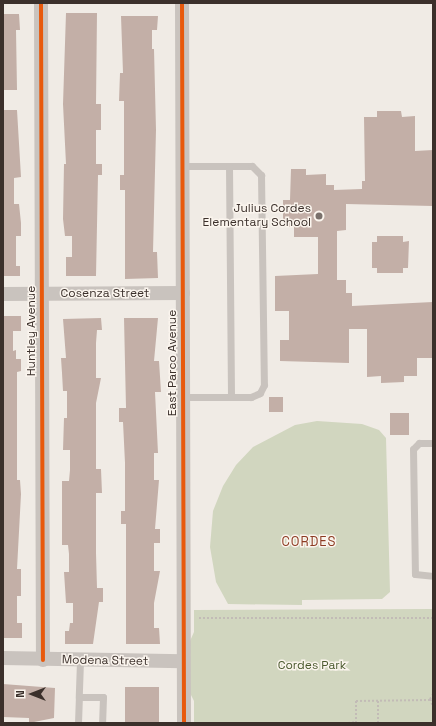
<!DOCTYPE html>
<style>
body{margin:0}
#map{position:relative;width:436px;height:726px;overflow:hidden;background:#f0ebe5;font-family:"Space Grotesk",sans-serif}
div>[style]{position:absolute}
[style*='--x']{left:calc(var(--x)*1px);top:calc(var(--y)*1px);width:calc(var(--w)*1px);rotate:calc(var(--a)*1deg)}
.green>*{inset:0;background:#d1d6bf}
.building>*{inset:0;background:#c3afa7;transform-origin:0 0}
.path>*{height:2px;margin-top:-1px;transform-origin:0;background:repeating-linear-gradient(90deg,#c2bbb6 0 2px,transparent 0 4px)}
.service>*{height:7px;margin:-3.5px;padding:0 3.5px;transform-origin:3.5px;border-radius:3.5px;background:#c9c3be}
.minor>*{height:14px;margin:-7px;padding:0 7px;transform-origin:7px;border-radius:7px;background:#c9c3be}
.cycleway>*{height:4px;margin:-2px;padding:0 2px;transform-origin:2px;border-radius:2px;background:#e8590c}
.dots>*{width:11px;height:11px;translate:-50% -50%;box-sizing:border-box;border:2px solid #fbf5ee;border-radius:50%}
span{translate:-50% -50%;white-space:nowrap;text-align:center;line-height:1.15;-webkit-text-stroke:3px #fbf5ee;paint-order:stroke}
.poi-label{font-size:12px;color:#3b302b}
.right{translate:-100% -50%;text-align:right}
.street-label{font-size:12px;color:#3b302b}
.park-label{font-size:12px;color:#4a5a2e}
.neighbourhood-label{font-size:13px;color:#8c3b22;letter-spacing:1px}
.frame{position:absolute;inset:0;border:4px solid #3b302b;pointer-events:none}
.north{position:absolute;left:12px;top:674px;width:40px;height:40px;-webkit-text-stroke:3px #fbf5ee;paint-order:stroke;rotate:270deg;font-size:11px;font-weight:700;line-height:16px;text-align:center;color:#3b302b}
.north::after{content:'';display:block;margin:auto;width:14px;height:18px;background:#3b302b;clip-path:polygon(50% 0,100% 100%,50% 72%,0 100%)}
</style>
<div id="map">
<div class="green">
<i style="clip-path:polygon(317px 421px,362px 424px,379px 430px,386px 438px,390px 592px,382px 599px,302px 600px,302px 605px,228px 604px,216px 582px,210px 547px,213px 511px,223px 486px,236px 465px,253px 447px,295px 425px)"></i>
<i style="clip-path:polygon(433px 609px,433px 723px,194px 723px,194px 701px,190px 693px,190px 641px,194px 632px,194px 610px)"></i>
</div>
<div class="building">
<i style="clip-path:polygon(66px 13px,97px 13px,96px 104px,101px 104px,101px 130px,96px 130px,96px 164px,102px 164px,102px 175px,98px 175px,96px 276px,66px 276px,66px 257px,72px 257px,72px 236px,65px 236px,63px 219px,64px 164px,66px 164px,63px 104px)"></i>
<i style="clip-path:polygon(3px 14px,19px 14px,20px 30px,16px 30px,17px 90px,3px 90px)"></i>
<i style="clip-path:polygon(121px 16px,158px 16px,157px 30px,152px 30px,152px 49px,154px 49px,156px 130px,153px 252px,157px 252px,158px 278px,125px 279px,125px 190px,120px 190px,120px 175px,124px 175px,124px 101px,119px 101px,120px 73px,123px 73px)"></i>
<i style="clip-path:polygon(3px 110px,17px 110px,21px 177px,14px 178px,14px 204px,19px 204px,21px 223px,21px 236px,16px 236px,16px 266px,20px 266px,20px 276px,3px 276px)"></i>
<i style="clip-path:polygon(377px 111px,401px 111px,402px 117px,415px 116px,415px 151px,433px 150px,433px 206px,346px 204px,346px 230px,337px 231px,337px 280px,346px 280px,346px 293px,352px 293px,352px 306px,433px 302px,433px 358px,417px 358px,417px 376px,404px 376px,404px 382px,381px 383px,381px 376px,367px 377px,367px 329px,349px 329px,349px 363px,280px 361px,280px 340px,289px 340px,289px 311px,275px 311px,275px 276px,318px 274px,318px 237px,294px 237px,294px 227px,283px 227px,283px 200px,290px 200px,291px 169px,306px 169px,306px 175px,326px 174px,326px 185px,334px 185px,334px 190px,362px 189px,362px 181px,365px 181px,364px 117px,377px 117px)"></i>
<i style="clip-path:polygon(377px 236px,403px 236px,403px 242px,409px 241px,408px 268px,403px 268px,403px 273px,377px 273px,377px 268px,372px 268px,372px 242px,377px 242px)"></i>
<i style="clip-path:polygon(3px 316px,21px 316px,21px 331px,13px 331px,13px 351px,16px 350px,16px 359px,21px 359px,21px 371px,17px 372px,17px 480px,20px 480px,21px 494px,17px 569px,21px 569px,21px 596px,17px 596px,17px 623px,22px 623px,22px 638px,3px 638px)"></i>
<i style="clip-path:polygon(101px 318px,102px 330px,97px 330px,96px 343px,96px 378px,101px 378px,96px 403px,96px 469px,101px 469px,102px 493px,96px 493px,96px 553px,97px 588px,103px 588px,103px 602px,99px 602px,93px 644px,65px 644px,65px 631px,69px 631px,70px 623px,73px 623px,73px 603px,66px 603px,64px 572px,69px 572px,69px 554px,68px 545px,62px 545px,62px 481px,69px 481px,70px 470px,70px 450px,63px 450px,64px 418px,67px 418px,67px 391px,63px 391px,62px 373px,61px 358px,66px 358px,63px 319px)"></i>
<i style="clip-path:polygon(124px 318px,158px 318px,154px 361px,159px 361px,161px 392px,155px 392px,158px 453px,154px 453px,154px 480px,159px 480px,155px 529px,160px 529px,160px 543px,154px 543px,154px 571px,160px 571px,154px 603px,154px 628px,159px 628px,160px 644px,126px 644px,126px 524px,121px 524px,121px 511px,125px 511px,125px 463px,123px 422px,119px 422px,119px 408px,126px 408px)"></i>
<i style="left:269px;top:397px;width:14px;height:15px"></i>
<i style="left:390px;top:413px;width:19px;height:22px"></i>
<i style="clip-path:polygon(3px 684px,55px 688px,54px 718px,29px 723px,29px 718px,3px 717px)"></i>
<i style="left:125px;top:687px;width:34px;height:36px"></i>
</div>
<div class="path">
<i style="--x:199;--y:618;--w:234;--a:0"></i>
<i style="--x:433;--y:694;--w:6;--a:121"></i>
<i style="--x:430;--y:699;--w:8;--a:67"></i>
<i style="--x:378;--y:701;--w:22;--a:90"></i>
<i style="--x:348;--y:723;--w:8;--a:-7"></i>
<i style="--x:356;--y:723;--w:22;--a:-90"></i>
<i style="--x:356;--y:701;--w:74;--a:-0.8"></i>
</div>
<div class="service">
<i style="--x:181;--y:166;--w:71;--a:0"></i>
<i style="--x:252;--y:166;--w:13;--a:45"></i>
<i style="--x:261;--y:175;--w:210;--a:89.2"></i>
<i style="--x:264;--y:385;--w:9;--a:117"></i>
<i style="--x:260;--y:393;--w:10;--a:156"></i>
<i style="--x:251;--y:397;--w:68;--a:180"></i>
<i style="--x:229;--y:166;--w:231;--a:89.5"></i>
<i style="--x:433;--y:443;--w:14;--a:180"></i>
<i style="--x:419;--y:443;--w:8;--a:135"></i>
<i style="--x:413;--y:449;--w:125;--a:89.1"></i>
<i style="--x:415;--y:574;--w:18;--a:6"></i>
<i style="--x:80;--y:661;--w:36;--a:92"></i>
<i style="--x:79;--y:697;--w:24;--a:0"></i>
<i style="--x:103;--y:697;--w:26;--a:92"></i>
<i style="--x:78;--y:723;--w:26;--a:-88"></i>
</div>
<div class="minor">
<i style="--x:41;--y:3;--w:657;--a:89.83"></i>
<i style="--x:182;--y:3;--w:720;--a:89.84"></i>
<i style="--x:3;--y:294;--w:180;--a:-0.3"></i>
<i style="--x:3;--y:658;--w:180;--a:1"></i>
</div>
<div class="cycleway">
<i style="--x:41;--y:3;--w:657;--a:89.83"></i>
<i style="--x:182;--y:3;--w:720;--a:89.84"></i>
</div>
<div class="dots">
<i style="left:319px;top:216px;background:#7a716c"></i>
</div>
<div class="poi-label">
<span class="right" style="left:311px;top:216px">Julius Cordes<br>Elementary School</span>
</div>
<div class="street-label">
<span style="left:105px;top:294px">Cosenza Street</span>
<span style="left:32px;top:331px;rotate:-90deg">Huntley Avenue</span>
<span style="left:173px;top:363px;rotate:-90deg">East Parco Avenue</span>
<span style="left:105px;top:661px;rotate:1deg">Modena Street</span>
</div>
<div class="park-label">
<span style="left:312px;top:666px">Cordes Park</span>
</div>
<div class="neighbourhood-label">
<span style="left:309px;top:542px">CORDES</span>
</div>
<div class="frame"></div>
<div class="north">N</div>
</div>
